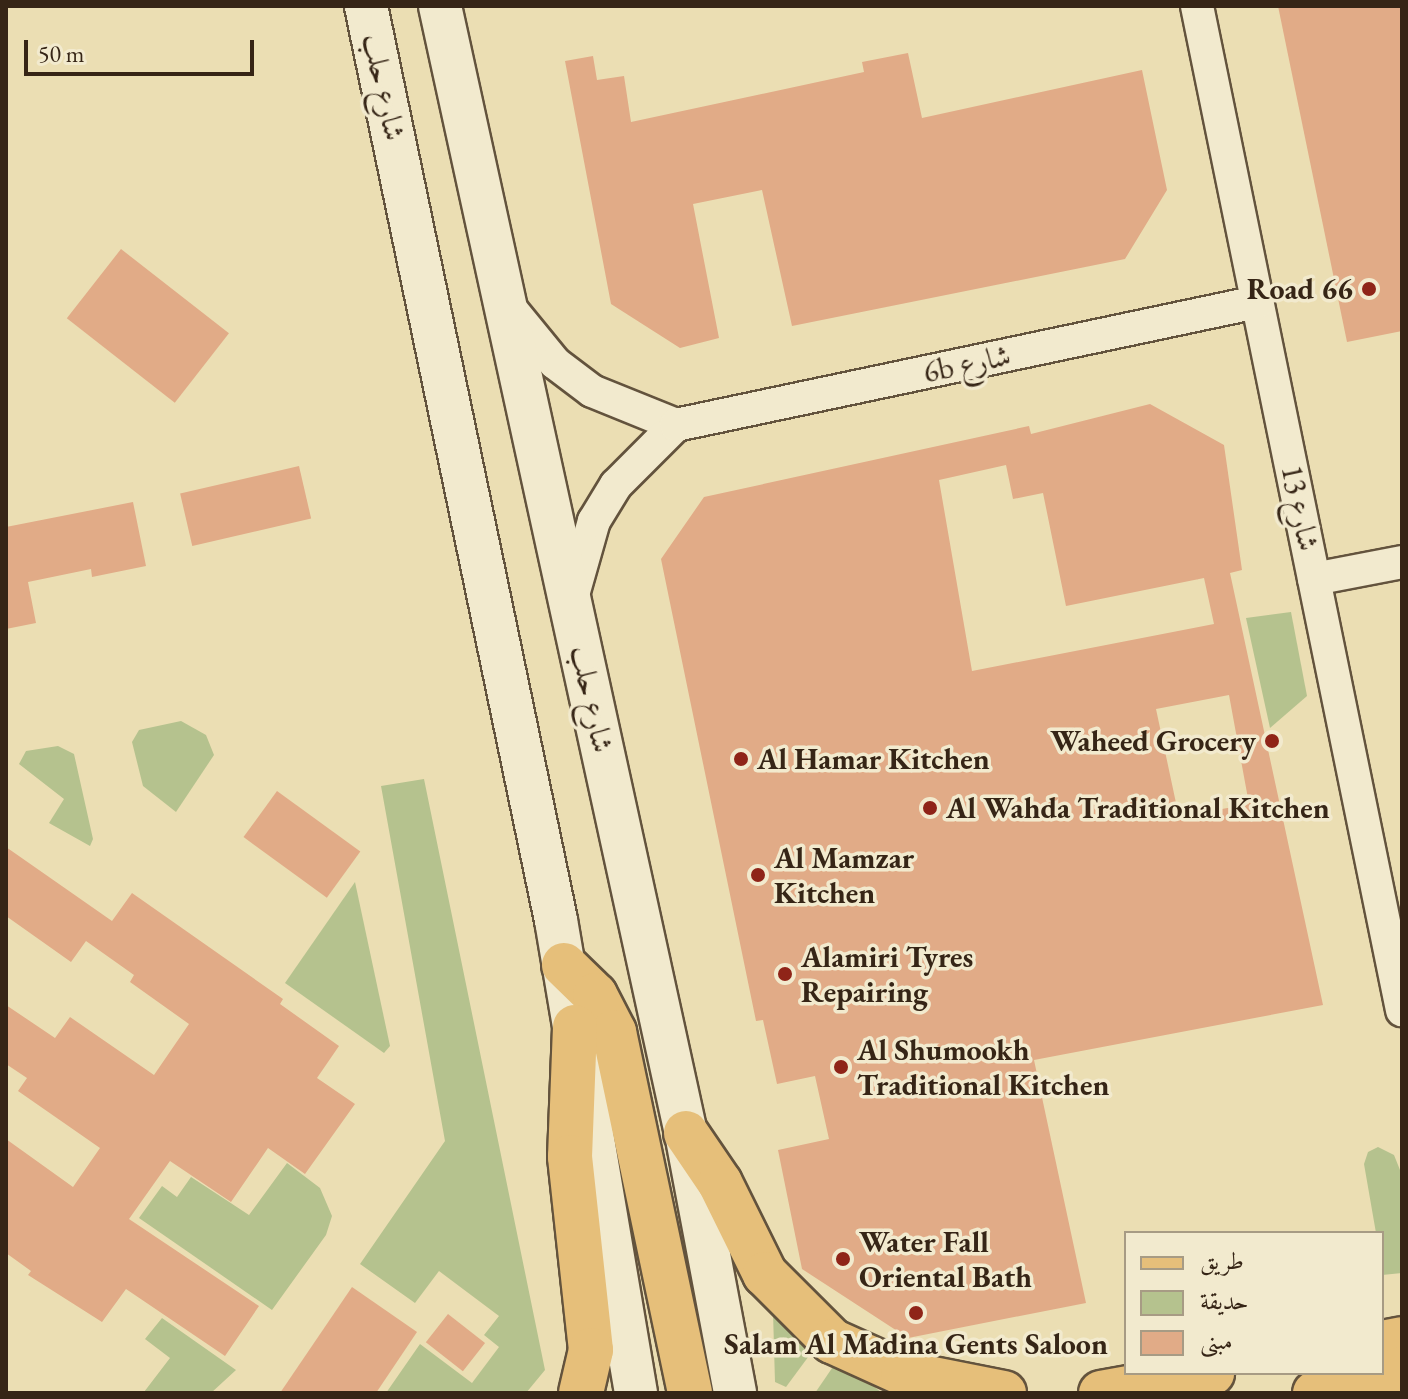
<!DOCTYPE html>
<meta charset="utf-8">
<style>
body{margin:0}
#map{position:relative;width:1408px;height:1399px;overflow:hidden;background:#ebdeb3;font-family:"EB Garamond",Amiri,serif}
div>[style]{position:absolute}
[style*='--x']{left:calc(var(--x)*1px);top:calc(var(--y)*1px);width:calc(var(--w)*1px);rotate:calc(var(--a)*1deg)}
.green>*{inset:0;background:#b5c28e}
.building>*{inset:0;background:#e1ab87;transform-origin:0 0}
.roads{filter:drop-shadow(2px 0 #63533d) drop-shadow(-2px 0 #63533d) drop-shadow(0 2px #63533d) drop-shadow(0 -2px #63533d)}
.minor>*{height:32px;margin:-16px;padding:0 16px;transform-origin:16px;border-radius:16px;background:#f2eace}
.tertiary>*{height:42px;margin:-21px;padding:0 21px;transform-origin:21px;border-radius:21px;background:#f2eace}
.primary>*{height:44px;margin:-22px;padding:0 22px;transform-origin:22px;border-radius:22px;background:#e6bf7a}
.dots>*{width:22px;height:22px;translate:-50% -50%;box-sizing:border-box;border:4px solid #f2eace;border-radius:50%}
span{translate:-50% -50%;white-space:nowrap;text-align:center;line-height:1.15;-webkit-text-stroke:7px #f2eace;paint-order:stroke}
.street-label{font-size:30px;color:#362516}
.poi-label{font-size:30px;color:#362516;font-weight:700}
.right{translate:-100% -50%;text-align:right}
.left{translate:0 -50%;text-align:left}
.frame{position:absolute;inset:0;border:8px solid #362516;pointer-events:none}
.legend{position:absolute;left:1124px;top:1231px;width:260px;height:144px;box-sizing:border-box;background:#f2eace;border:2px solid #a79b84;margin:0;padding:10px 14px;list-style:none;font-size:24px;color:#362516}
.legend li{display:flex;align-items:center;gap:16px;height:40px}
.legend b{width:40px;border:2px solid #a79b84}
.scale{position:absolute;left:24px;top:40px;width:230px;height:36px;box-sizing:border-box;border:4px solid #362516;border-top:0;padding-left:10px;font-size:24px;line-height:28px;white-space:nowrap;color:#362516;-webkit-text-stroke:6px #f2eace;paint-order:stroke}
</style>
<div id="map">
<div class="green">
<i style="clip-path:polygon(1291px 612px,1307px 696px,1270px 728px,1246px 618px)"></i>
<i style="clip-path:polygon(181px 721px,206px 735px,214px 755px,176px 812px,143px 786px,132px 742px,139px 730px)"></i>
<i style="clip-path:polygon(58px 746px,74px 754px,93px 839px,90px 846px,49px 823px,64px 799px,19px 764px,26px 751px)"></i>
<i style="clip-path:polygon(424px 779px,545px 1370px,526px 1393px,386px 1393px,420px 1344px,472px 1383px,499px 1347px,484px 1335px,499px 1316px,439px 1271px,415px 1303px,360px 1264px,445px 1141px,381px 786px)"></i>
<i style="clip-path:polygon(355px 882px,390px 1046px,384px 1053px,285px 983px)"></i>
<i style="clip-path:polygon(1378px 1147px,1394px 1155px,1402px 1175px,1402px 1273px,1382px 1275px,1382px 1233px,1376px 1233px,1364px 1164px,1368px 1152px)"></i>
<i style="clip-path:polygon(287px 1163px,320px 1188px,332px 1216px,326px 1235px,272px 1310px,139px 1218px,162px 1186px,177px 1197px,191px 1177px,249px 1215px)"></i>
<i style="clip-path:polygon(773px 1312px,817px 1345px,786px 1387px,775px 1382px)"></i>
<i style="clip-path:polygon(162px 1318px,236px 1370px,211px 1393px,144px 1392px,170px 1358px,145px 1339px)"></i>
<i style="clip-path:polygon(839px 1358px,882px 1393px,815px 1393px)"></i>
</div>
<div class="building">
<i style="clip-path:polygon(1278px 6px,1402px 6px,1402px 331px,1347px 342px)"></i>
<i style="clip-path:polygon(908px 53px,922px 118px,1142px 70px,1167px 190px,1125px 259px,792px 326px,762px 190px,693px 204px,719px 338px,680px 348px,611px 304px,565px 61px,593px 56px,597px 80px,624px 76px,631px 122px,864px 72px,862px 62px)"></i>
<i style="left:121px;top:249px;width:137px;height:88px;rotate:38deg"></i>
<i style="clip-path:polygon(evenodd,1150px 404px,1224px 445px,1242px 570px,1230px 573px,1323px 1005px,1034px 1060px,1086px 1303px,908px 1338px,802px 1269px,778px 1150px,829px 1139px,815px 1076px,777px 1084px,763px 1020px,756px 1021px,661px 559px,704px 497px,1029px 426px,1031px 434px,1150px 404px,1006px 465px,1013px 499px,1043px 493px,1066px 606px,1204px 578px,1214px 624px,972px 671px,939px 480px,1006px 465px,1150px 404px,1229px 695px,1249px 804px,1179px 817px,1156px 709px,1229px 695px)"></i>
<i style="left:299px;top:466px;width:54px;height:122px;rotate:77deg"></i>
<i style="clip-path:polygon(133px 502px,146px 566px,92px 577px,91px 569px,28px 582px,36px 623px,6px 629px,6px 527px)"></i>
<i style="left:277px;top:791px;width:103px;height:57px;rotate:36deg"></i>
<i style="clip-path:polygon(6px 847px,112px 921px,132px 893px,283px 999px,280px 1004px,339px 1046px,317px 1078px,355px 1104px,305px 1174px,268px 1148px,231px 1202px,170px 1161px,129px 1219px,259px 1306px,225px 1356px,126px 1289px,102px 1322px,28px 1275px,31px 1271px,6px 1253px,6px 1139px,73px 1187px,100px 1148px,18px 1091px,27px 1078px,6px 1064px,6px 1005px,55px 1038px,70px 1017px,154px 1075px,189px 1024px,130px 982px,134px 975px,86px 941px,71px 962px,6px 916px)"></i>
<i style="clip-path:polygon(352px 1287px,417px 1332px,376px 1393px,280px 1393px)"></i>
<i style="left:448px;top:1314px;width:47px;height:36px;rotate:38deg"></i>
</div>
<div class="roads">
<div class="minor">
<i style="--x:1197;--y:6;--w:1025;--a:78.46"></i>
<i style="--x:510;--y:308;--w:71;--a:50.7"></i>
<i style="--x:555;--y:363;--w:46;--a:37.1"></i>
<i style="--x:592;--y:391;--w:91;--a:22"></i>
<i style="--x:1314;--y:579;--w:90;--a:-10.9"></i>
<i style="--x:573;--y:595;--w:77;--a:-74.2"></i>
<i style="--x:594;--y:521;--w:42;--a:-58.6"></i>
<i style="--x:616;--y:485;--w:85;--a:-45"></i>
<i style="--x:676;--y:425;--w:594;--a:-11.95"></i>
</div>
<div class="tertiary">
<i style="--x:366;--y:6;--w:934;--a:78.26"></i>
<i style="--x:556;--y:920;--w:480;--a:80.4"></i>
<i style="--x:440;--y:6;--w:1154;--a:77.69"></i>
<i style="--x:686;--y:1133;--w:265;--a:79.3"></i>
</div>
<div class="primary">
<i style="--x:564;--y:965;--w:43;--a:44.1"></i>
<i style="--x:595;--y:995;--w:42;--a:62.8"></i>
<i style="--x:614;--y:1032;--w:369;--a:78.1"></i>
<i style="--x:575;--y:1027;--w:130;--a:92.2"></i>
<i style="--x:570;--y:1157;--w:194;--a:83.8"></i>
<i style="--x:591;--y:1350;--w:44;--a:103.1"></i>
<i style="--x:686;--y:1133;--w:60;--a:55.8"></i>
<i style="--x:720;--y:1183;--w:102;--a:63.7"></i>
<i style="--x:765;--y:1274;--w:95;--a:45"></i>
<i style="--x:832;--y:1341;--w:78;--a:24.3"></i>
<i style="--x:903;--y:1373;--w:103;--a:11.2"></i>
<i style="--x:1382;--y:1343;--w:20;--a:-11"></i>
<i style="--x:1101;--y:1393;--w:113;--a:-10.2"></i>
<i style="--x:1315;--y:1393;--w:90;--a:-15.4"></i>
</div>
</div>
<div class="dots">
<i style="left:1369px;top:289px;background:#8f2418"></i>
<i style="left:1272px;top:741px;background:#8f2418"></i>
<i style="left:741px;top:759px;background:#8f2418"></i>
<i style="left:930px;top:808px;background:#8f2418"></i>
<i style="left:758px;top:875px;background:#8f2418"></i>
<i style="left:785px;top:974px;background:#8f2418"></i>
<i style="left:841px;top:1067px;background:#8f2418"></i>
<i style="left:843px;top:1259px;background:#8f2418"></i>
<i style="left:916px;top:1313px;background:#8f2418"></i>
</div>
<div class="street-label">
<span style="left:384px;top:87px;rotate:78deg">شارع حلب</span>
<span style="left:967px;top:364px;rotate:-12deg">6b شارع</span>
<span style="left:1300px;top:508px;rotate:78deg">شارع 13</span>
<span style="left:592px;top:699px;rotate:78deg">شارع حلب</span>
</div>
<div class="poi-label">
<span class="right" style="left:1353px;top:289px">Road 66</span>
<span class="right" style="left:1256px;top:741px">Waheed Grocery</span>
<span class="left" style="left:757px;top:759px">Al Hamar Kitchen</span>
<span class="left" style="left:946px;top:808px">Al Wahda Traditional Kitchen</span>
<span class="left" style="left:774px;top:875px">Al Mamzar<br>Kitchen</span>
<span class="left" style="left:801px;top:974px">Alamiri Tyres<br>Repairing</span>
<span class="left" style="left:857px;top:1067px">Al Shumookh<br>Traditional Kitchen</span>
<span class="left" style="left:859px;top:1259px">Water Fall<br>Oriental Bath</span>
<span style="left:916px;top:1344px">Salam Al Madina Gents Saloon</span>
</div>
<div class="frame"></div>
<ul class="legend">
<li><b style="height:10px;background:#e6bf7a"></b>طريق</li>
<li><b style="height:22px;background:#b5c28e"></b>حديقة</li>
<li><b style="height:22px;background:#e1ab87"></b>مبنى</li>
</ul>
<div class="scale">50 m</div>
</div>
